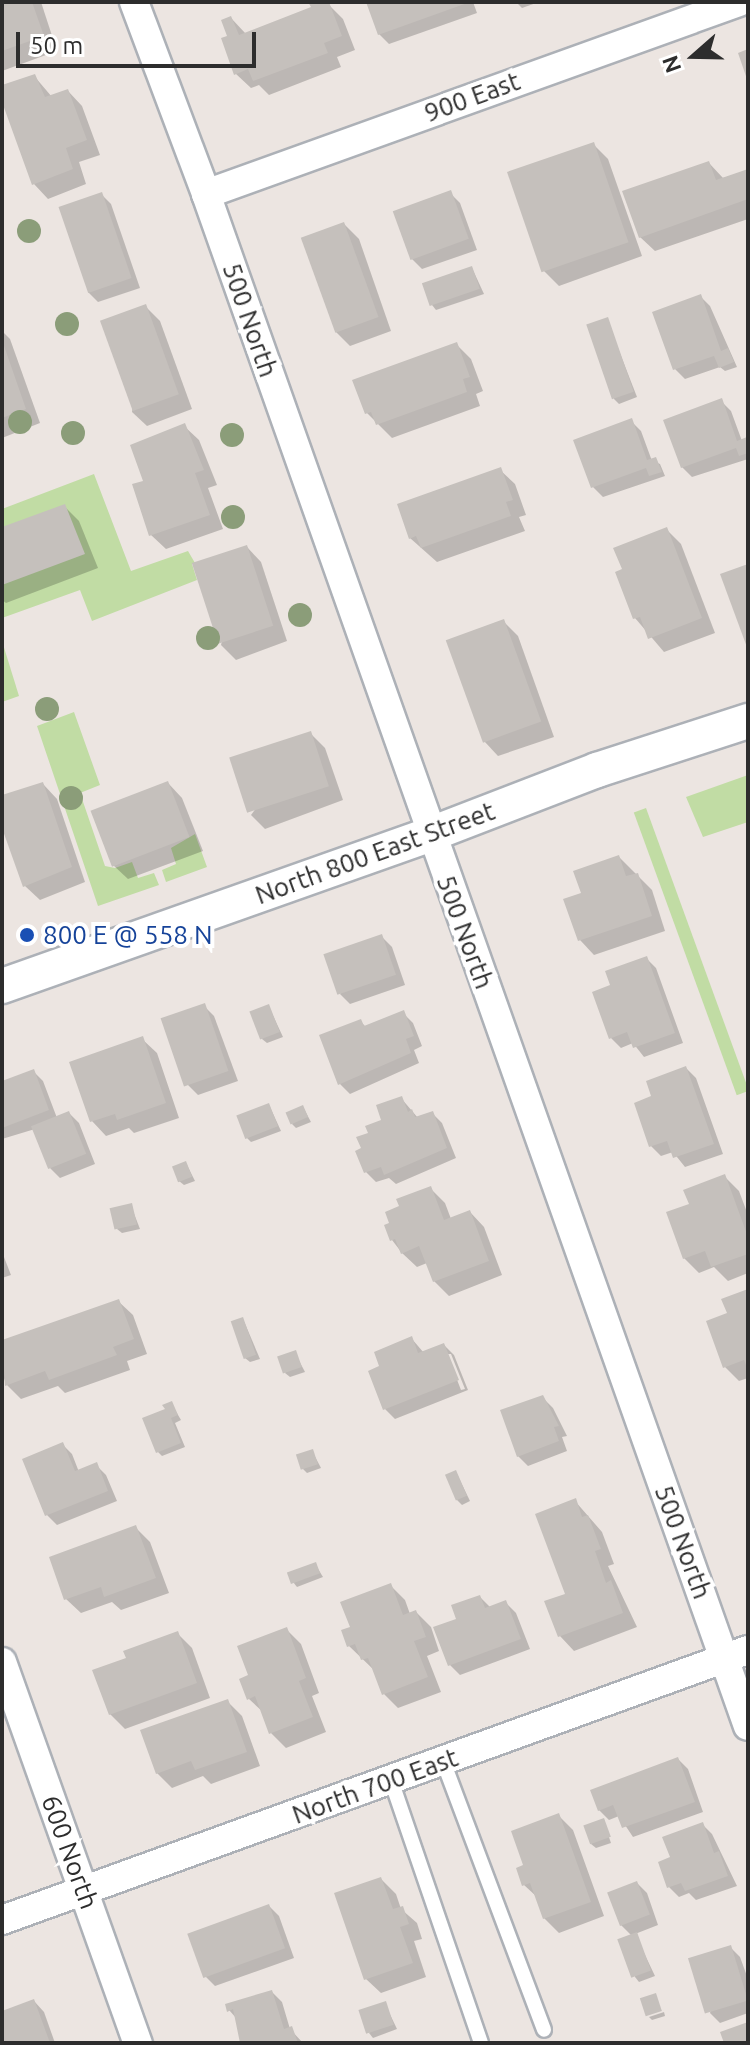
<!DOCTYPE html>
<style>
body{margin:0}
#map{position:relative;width:750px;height:2045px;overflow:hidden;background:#ece5e1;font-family:Ubuntu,sans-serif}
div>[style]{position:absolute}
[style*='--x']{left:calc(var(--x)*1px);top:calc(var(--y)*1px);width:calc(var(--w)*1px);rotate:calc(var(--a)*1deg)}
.green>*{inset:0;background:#c1dca4;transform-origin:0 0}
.shadow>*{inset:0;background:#0003}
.building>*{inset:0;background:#c5c0bc;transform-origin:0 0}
.roads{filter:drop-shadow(2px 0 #adb1b7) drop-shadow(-2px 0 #adb1b7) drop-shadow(0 2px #adb1b7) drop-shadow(0 -2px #adb1b7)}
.service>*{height:14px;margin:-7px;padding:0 7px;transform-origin:7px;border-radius:7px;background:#fff}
.minor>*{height:28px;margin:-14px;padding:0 14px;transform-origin:14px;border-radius:14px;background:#fff}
.tertiary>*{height:34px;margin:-17px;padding:0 17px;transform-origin:17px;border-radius:17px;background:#fff}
.trees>*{width:24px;height:24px;margin:-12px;border-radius:50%;background:#8b9d79}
.dots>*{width:22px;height:22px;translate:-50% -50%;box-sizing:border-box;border:4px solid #fff;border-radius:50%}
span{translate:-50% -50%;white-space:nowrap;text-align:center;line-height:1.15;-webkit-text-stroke:8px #fff;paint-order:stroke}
.street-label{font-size:26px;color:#2d2d2d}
.transit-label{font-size:26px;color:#164399}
.left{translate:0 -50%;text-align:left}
.frame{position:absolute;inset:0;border:4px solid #2d2d2d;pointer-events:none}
.north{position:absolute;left:654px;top:16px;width:80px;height:80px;-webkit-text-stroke:6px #fff;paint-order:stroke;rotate:250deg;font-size:22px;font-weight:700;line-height:32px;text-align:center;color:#2d2d2d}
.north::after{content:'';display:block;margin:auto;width:28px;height:36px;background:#2d2d2d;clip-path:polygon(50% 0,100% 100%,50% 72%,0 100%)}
.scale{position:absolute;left:16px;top:32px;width:240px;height:36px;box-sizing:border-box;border:4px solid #2d2d2d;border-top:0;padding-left:10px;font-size:24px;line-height:28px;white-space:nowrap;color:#2d2d2d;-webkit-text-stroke:6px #fff;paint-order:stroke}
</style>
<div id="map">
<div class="green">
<i style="clip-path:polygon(94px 474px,131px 571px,188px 551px,195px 563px,192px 564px,197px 580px,92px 621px,80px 590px,2px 618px,2px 509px)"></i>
<i style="clip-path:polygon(2px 641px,19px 696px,2px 702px)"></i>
<i style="clip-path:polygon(74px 712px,100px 785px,80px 793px,105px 866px,115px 868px,132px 862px,138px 878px,154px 873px,159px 885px,98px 906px,37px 726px)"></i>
<i style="clip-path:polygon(748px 775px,748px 822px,703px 837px,686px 797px)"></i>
<i style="left:646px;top:808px;width:301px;height:13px;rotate:70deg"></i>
<i style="clip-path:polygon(195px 834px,207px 867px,166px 882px,162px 870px,176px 864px,171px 848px)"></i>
</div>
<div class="shadow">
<i style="clip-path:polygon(2px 2px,41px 2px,57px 51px,2px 71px)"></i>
<i style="clip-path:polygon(311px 2px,328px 4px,343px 19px,355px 50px,337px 57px,341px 67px,269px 95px,259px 85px,251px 88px,236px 74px,229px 37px,231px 18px,246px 34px,313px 8px)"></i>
<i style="clip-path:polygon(368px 2px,473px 2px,477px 13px,389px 44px,379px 34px)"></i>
<i style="clip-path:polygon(516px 2px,539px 2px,522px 8px)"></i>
<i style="clip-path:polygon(35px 77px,52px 97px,68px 91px,82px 106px,100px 155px,79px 162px,86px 184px,48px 199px,34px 184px,2px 96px,2px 87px)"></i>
<i style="clip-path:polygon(593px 144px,608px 159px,642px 256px,559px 286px,544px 271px)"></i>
<i style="clip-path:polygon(709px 163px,723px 178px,748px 171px,748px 219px,655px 251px,640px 237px)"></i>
<i style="clip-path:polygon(450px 193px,460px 203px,477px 250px,422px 269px,412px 259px)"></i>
<i style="clip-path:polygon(101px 194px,111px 204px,140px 288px,98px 302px,88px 292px)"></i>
<i style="clip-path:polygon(344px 224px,359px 239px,391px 331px,350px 346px,335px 331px)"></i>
<i style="clip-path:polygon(472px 268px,484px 294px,436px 310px,432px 305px)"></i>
<i style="clip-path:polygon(700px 296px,710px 306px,737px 367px,725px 371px,720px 367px,685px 379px,675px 369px)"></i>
<i style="clip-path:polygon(146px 307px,160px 321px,192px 409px,147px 426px,132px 412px)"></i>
<i style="clip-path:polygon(607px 320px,637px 397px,619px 404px,614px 399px)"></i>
<i style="clip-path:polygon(2px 331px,10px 339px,40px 423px,2px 438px)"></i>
<i style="clip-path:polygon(456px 344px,471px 359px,483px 391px,476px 394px,480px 406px,392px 438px,367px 413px)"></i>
<i style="clip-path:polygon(721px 401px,731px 411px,742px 441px,748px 441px,748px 459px,692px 477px,682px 467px)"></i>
<i style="clip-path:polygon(631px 421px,641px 431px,652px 461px,660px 464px,665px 476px,603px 497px,593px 487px)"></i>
<i style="clip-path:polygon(184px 426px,199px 440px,217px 485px,208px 488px,223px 529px,166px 549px,151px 535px,146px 482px)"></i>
<i style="clip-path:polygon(500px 470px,515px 484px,526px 515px,519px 517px,525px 531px,437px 562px,410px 538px)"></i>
<i style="clip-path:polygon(65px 507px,79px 521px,98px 568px,6px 603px,2px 600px,2px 529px)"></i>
<i style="clip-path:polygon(667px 530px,681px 544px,715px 633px,664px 652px,635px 618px)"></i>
<i style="clip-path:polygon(247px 547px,261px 562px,287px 641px,236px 660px,221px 645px)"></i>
<i style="clip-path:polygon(504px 622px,518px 636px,554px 737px,498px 756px,484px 741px)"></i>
<i style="clip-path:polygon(311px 734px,325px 748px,343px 800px,265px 829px,251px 815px)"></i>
<i style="clip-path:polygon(168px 783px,182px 798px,203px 851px,128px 879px,113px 865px)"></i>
<i style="clip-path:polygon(43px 784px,57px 799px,85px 882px,40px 900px,25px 886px,2px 822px,2px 797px)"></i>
<i style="clip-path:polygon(619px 857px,652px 890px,665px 931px,594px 955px,580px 940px,583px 894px)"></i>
<i style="clip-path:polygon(382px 937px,392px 947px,405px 985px,350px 1004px,340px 994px)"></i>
<i style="clip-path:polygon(646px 958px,656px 968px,683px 1043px,644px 1057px,633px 1043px,621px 1048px,611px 1038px,613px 986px)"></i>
<i style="clip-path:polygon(204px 1006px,214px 1016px,238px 1081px,198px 1095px,188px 1085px)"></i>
<i style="clip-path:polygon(269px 1007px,283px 1037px,267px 1043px,262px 1039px)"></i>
<i style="clip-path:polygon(403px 1013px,413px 1023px,422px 1046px,414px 1050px,419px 1063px,350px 1094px,340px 1084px,321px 1036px,361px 1022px,366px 1027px)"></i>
<i style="clip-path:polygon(142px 1039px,157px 1053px,179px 1118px,134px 1133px,129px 1128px,106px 1136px,92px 1121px)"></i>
<i style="clip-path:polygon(686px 1068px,696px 1078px,723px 1154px,685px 1167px,673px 1152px,661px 1156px,651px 1146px,654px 1098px)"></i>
<i style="clip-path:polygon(33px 1071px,43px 1081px,57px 1118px,69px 1113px,79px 1123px,95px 1164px,60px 1178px,50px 1168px,35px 1129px,2px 1139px,2px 1083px)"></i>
<i style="clip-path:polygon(401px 1098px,418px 1118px,432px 1113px,442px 1123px,456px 1158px,396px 1184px,389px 1178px,376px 1182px,366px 1172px,364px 1149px,370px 1134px)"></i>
<i style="clip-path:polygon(269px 1105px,281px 1131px,251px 1142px,246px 1137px)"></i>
<i style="clip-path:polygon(303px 1107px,311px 1122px,296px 1128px,292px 1124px)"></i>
<i style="clip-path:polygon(186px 1163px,195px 1181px,184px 1185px,179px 1181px)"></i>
<i style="clip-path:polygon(725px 1177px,739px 1191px,748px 1215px,748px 1273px,728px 1281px,714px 1267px,699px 1273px,684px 1258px,691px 1205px)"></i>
<i style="clip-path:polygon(430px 1188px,445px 1203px,451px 1219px,470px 1212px,484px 1227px,502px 1275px,449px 1296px,434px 1281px,427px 1263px,417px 1267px,402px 1253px,392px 1240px,392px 1224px)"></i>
<i style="clip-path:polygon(131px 1206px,140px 1229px,122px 1233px,117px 1229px)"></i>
<i style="clip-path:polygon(2px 1252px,11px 1275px,2px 1278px)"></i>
<i style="clip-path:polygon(748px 1291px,748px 1378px,739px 1381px,724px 1366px,729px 1314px)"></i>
<i style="clip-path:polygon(118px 1301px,133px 1315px,147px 1354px,127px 1361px,130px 1370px,65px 1393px,58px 1386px,21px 1399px,6px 1384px,2px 1372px,2px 1342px)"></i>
<i style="clip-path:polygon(243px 1319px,260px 1359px,250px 1362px,245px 1358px)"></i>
<i style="clip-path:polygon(evenodd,412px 1339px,424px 1353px,444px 1345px,454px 1355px,468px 1390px,395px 1419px,385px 1409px,382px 1368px,412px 1339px,447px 1354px,451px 1354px,465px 1389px,461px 1390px,447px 1354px)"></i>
<i style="clip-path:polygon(295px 1353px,305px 1372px,290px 1377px,285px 1373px)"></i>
<i style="clip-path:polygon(543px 1398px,553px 1408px,567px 1436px,562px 1437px,567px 1451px,528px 1466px,518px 1456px)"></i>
<i style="clip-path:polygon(171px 1403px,181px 1420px,175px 1423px,185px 1447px,162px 1456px,158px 1452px)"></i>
<i style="clip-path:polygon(62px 1444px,72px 1454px,79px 1472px,96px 1465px,106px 1475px,117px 1501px,57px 1525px,47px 1515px)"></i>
<i style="clip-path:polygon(312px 1451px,321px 1468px,307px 1473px,302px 1468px)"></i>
<i style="clip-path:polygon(456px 1472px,470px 1501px,462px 1505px,457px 1500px)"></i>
<i style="clip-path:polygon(575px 1501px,602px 1532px,614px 1564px,608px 1566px,637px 1627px,574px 1651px,560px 1636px,567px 1595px)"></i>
<i style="clip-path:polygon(136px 1528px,150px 1542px,169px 1593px,121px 1610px,112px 1602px,81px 1613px,66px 1599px)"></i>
<i style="clip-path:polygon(315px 1564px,323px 1577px,297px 1587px,293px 1582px)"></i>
<i style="clip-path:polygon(390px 1585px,405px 1600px,410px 1614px,416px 1612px,431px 1627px,439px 1651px,427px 1656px,441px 1692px,398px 1708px,384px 1694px,375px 1671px,349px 1646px,352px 1628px)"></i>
<i style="clip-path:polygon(480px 1597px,491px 1608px,506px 1603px,516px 1613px,530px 1649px,460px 1675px,450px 1665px,459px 1620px)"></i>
<i style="clip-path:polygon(286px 1629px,301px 1644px,319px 1693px,312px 1696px,326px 1732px,286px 1748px,271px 1733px,264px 1713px,249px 1699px,251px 1676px)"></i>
<i style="clip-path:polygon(177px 1633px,192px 1648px,210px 1698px,125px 1729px,110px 1714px,129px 1659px)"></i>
<i style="clip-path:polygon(227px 1701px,242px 1716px,260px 1766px,211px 1784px,203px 1776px,172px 1788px,157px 1773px)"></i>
<i style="clip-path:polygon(678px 1759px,688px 1769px,703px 1812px,633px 1837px,619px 1816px,609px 1820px,599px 1810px)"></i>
<i style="clip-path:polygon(558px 1815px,573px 1830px,604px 1916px,559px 1933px,544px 1918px,537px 1897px,524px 1885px,526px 1866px)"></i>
<i style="clip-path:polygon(603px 1820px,611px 1843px,596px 1848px,591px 1844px)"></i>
<i style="clip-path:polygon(702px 1824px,712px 1834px,737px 1886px,696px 1900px,689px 1893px,679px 1897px,669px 1887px,672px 1859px)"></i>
<i style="clip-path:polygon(381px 1879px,396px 1894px,401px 1909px,417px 1923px,422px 1939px,414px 1941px,426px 1977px,381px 1993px,366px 1979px)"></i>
<i style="clip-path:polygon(637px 1883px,647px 1893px,658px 1925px,635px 1934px,655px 1976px,639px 1982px,635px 1977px,632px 1936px,621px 1925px)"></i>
<i style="clip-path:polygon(269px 1906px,279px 1916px,294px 1958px,215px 1986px,205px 1976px)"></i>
<i style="clip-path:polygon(730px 1947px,740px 1957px,748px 1979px,748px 2013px,720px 2023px,710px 2013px)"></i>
<i style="clip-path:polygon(272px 1992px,282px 2002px,290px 2029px,303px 2043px,242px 2043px,237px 2019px,229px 2010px)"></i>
<i style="clip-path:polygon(34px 2001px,44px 2012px,55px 2043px,3px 2043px,2px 2013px)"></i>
<i style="clip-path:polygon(385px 2004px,397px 2029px,373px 2038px,369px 2033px)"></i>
<i style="clip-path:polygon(664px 2012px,665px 2016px,652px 2020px,649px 2017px)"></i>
</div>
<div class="building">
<i style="clip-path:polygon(2px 2px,32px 2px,44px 36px,2px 51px)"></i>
<i style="clip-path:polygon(308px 2px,329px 2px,342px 36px,324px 43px,328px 53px,253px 81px,248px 69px,234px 75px,221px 38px,227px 36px,221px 20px,231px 16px,239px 35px,311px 7px)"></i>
<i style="clip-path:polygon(366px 2px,470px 2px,378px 35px)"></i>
<i style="clip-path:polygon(748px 49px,748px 82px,738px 53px)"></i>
<i style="clip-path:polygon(35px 74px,45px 97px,68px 89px,87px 140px,66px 148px,73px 169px,32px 185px,2px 102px,2px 85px)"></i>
<i style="left:594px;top:142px;width:106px;height:92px;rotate:71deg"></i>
<i style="clip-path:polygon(709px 161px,716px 180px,748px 169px,748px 199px,639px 238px,622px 191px)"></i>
<i style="left:451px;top:190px;width:52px;height:62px;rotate:70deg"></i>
<i style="left:102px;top:192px;width:91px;height:46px;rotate:71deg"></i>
<i style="left:344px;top:222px;width:101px;height:46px;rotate:70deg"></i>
<i style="left:472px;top:266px;width:24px;height:53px;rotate:71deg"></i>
<i style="clip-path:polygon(701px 294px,721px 351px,728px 348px,734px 362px,719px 368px,714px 356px,673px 370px,652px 312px)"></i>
<i style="left:146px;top:304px;width:96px;height:49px;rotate:70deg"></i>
<i style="left:608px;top:317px;width:79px;height:23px;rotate:71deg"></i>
<i style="clip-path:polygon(2px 340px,26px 409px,2px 418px)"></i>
<i style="clip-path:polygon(457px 342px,470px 377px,463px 379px,467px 392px,376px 425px,371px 412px,365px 414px,352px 380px)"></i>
<i style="clip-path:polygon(722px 398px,737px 441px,747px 437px,748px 453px,739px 456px,736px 448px,681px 468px,663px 420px)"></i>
<i style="clip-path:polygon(632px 418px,647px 460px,656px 457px,662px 472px,649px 476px,646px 468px,591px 488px,573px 440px)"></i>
<i style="clip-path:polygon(185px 423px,204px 470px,195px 473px,210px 515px,149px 536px,132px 484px,143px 481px,130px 445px)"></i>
<i style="clip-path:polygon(501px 467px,513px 500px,506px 502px,511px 516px,421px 548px,416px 536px,409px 539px,397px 504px)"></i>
<i style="clip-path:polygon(65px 504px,85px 554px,2px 585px,2px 527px)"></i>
<i style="clip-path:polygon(667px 527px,702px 618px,648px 639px,640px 617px,633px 619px,615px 572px,622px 569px,613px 548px)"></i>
<i style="left:247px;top:545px;width:85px;height:58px;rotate:72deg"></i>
<i style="clip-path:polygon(748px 564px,748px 650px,720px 574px)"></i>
<i style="left:504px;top:619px;width:109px;height:62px;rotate:70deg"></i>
<i style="left:311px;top:731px;width:58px;height:86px;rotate:72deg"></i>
<i style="left:168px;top:781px;width:60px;height:83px;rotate:69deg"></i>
<i style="clip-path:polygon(43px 782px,72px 867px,23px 887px,2px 828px,2px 795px)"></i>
<i style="clip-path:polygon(619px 855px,626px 876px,638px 873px,652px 916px,578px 941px,563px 899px,581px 893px,573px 871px)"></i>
<i style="left:382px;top:934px;width:43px;height:62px;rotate:71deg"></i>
<i style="clip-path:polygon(647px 956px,675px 1033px,633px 1048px,627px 1032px,609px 1039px,592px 992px,610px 985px,605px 971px)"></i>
<i style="left:205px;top:1003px;width:72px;height:47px;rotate:71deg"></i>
<i style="left:269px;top:1004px;width:30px;height:21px;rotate:69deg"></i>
<i style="clip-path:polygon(404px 1010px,414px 1036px,406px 1039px,411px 1053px,338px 1085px,319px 1035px,361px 1019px,364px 1026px)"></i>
<i style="clip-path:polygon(143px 1036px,166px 1103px,117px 1120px,115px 1114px,90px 1122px,69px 1062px)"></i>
<i style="clip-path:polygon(686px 1066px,714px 1144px,673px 1158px,667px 1141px,649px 1147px,634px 1103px,651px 1096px,646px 1081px)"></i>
<i style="clip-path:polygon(34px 1069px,49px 1110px,2px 1128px,2px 1081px)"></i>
<i style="clip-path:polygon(402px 1096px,408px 1112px,412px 1109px,415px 1117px,433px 1111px,447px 1148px,384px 1175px,381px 1167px,364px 1173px,355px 1151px,361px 1148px,356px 1137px,368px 1133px,365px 1126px,381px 1120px,376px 1105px)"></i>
<i style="left:269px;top:1103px;width:25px;height:35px;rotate:69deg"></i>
<i style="left:303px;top:1105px;width:13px;height:19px;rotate:67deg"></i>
<i style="left:69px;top:1111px;width:46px;height:41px;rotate:68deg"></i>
<i style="left:186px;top:1161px;width:17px;height:15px;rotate:69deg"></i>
<i style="clip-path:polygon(725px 1174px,748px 1237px,748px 1254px,711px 1267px,705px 1251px,683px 1259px,666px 1212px,689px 1204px,683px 1190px)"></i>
<i style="clip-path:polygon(431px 1186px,444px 1220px,470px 1210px,489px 1261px,433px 1282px,419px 1246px,401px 1254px,395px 1239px,390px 1241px,384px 1225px,389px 1223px,385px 1212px,399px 1206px,396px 1199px)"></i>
<i style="left:132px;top:1203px;width:22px;height:23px;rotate:77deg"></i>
<i style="clip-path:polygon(748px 1289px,748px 1370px,744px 1360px,723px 1368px,706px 1321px,727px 1313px,721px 1299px)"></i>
<i style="clip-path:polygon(119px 1299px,134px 1339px,113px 1347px,117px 1355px,49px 1380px,45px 1371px,5px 1386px,2px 1340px)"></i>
<i style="left:243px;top:1317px;width:40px;height:13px;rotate:71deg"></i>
<i style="clip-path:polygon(412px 1336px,418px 1353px,444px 1343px,459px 1380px,383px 1410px,368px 1371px,379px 1366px,374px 1352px)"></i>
<i style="left:296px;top:1350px;width:18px;height:20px;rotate:71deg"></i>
<i style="clip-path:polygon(543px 1395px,559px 1426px,554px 1427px,559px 1441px,517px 1457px,500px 1410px)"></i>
<i style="clip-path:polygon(172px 1401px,178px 1415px,171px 1418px,181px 1443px,156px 1453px,142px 1418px,165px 1409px,162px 1405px)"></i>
<i style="clip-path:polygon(63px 1442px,75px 1471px,97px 1462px,108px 1491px,45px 1516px,22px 1459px)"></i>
<i style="left:313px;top:1449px;width:16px;height:18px;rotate:72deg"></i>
<i style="left:456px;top:1470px;width:28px;height:12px;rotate:67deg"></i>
<i style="clip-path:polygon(576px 1498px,582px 1517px,588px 1515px,601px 1549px,595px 1551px,606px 1583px,611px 1580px,623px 1613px,558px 1637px,544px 1601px,565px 1594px,535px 1514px)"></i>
<i style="clip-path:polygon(136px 1525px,156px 1578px,104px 1597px,101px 1587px,64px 1600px,49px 1557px)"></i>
<i style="left:316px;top:1562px;width:12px;height:31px;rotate:70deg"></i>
<i style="clip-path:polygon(391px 1583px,403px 1615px,416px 1610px,426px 1637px,414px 1641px,428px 1677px,382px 1695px,368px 1658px,361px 1660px,355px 1644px,347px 1647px,341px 1630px,350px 1627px,340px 1602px)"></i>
<i style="clip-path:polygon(480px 1595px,485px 1608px,506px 1600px,521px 1639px,448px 1666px,433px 1627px,456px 1619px,451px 1605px)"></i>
<i style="clip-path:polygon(287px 1627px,306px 1678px,299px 1681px,313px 1717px,269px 1734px,255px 1696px,247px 1700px,239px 1679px,248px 1675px,237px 1646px)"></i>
<i style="clip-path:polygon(178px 1631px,197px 1683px,109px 1715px,92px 1670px,126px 1658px,123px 1651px)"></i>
<i style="clip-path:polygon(228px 1699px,247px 1752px,195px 1770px,191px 1761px,156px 1774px,140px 1730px)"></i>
<i style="clip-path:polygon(678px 1757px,695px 1802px,622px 1828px,613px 1805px,598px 1811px,590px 1790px)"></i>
<i style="clip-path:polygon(559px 1813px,591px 1902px,543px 1919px,530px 1883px,522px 1886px,516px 1868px,523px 1865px,511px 1831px)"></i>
<i style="left:604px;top:1818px;width:20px;height:22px;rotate:70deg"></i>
<i style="clip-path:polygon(703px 1822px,714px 1853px,719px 1851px,728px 1876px,685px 1891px,681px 1883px,667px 1888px,658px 1862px,670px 1857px,662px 1837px)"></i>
<i style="clip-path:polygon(381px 1877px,393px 1909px,403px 1906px,409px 1924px,400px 1927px,413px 1963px,364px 1980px,334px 1893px)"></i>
<i style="left:637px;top:1881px;width:36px;height:32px;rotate:69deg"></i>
<i style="left:269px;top:1904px;width:47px;height:87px;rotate:70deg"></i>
<i style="left:637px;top:1932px;width:41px;height:21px;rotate:70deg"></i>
<i style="left:731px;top:1945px;width:58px;height:45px;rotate:73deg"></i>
<i style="clip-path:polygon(272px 1990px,284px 2029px,292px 2026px,298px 2043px,240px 2043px,233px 2009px,227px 2012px,225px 2004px)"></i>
<i style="left:656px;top:1993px;width:19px;height:17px;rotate:72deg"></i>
<i style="clip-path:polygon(34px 1999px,50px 2043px,2px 2043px,2px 2011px)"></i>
<i style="left:386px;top:2001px;width:25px;height:29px;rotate:72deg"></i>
<i style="clip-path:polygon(748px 2022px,748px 2043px,724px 2043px,720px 2032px)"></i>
</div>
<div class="roads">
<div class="service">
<i style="--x:443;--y:1761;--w:287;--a:69.4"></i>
<i style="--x:391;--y:1780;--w:278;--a:71.1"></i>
</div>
<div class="minor">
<i style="--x:134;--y:2;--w:205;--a:69.4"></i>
<i style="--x:206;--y:194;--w:1625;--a:70.52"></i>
<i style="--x:206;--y:194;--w:567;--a:-19.81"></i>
<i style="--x:2;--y:1662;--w:405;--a:70.4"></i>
<i style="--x:2;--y:1920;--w:793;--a:-19.9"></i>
</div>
<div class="tertiary">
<i style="--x:2;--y:986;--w:455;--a:-19.5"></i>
<i style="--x:431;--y:834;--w:178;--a:-21.1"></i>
<i style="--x:597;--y:770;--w:159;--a:-18"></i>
</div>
</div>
<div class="trees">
<i style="left:29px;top:231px"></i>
<i style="left:67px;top:324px"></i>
<i style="left:20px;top:422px"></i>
<i style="left:73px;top:433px"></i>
<i style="left:232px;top:435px"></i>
<i style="left:233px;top:517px"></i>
<i style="left:300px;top:615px"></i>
<i style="left:208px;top:638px"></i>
<i style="left:47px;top:709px"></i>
<i style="left:71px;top:798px"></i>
</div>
<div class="dots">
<i style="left:27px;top:935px;background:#1a4fb4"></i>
</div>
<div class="street-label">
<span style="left:472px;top:97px;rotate:-20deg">900 East</span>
<span style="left:250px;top:320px;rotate:71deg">500 North</span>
<span style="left:375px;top:853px;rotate:-20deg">North 800 East Street</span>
<span style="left:465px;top:932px;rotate:70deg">500 North</span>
<span style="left:683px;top:1542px;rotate:70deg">500 North</span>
<span style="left:375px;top:1786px;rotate:-20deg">North 700 East</span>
<span style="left:70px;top:1852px;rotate:70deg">600 North</span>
</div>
<div class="transit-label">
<span class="left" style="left:43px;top:935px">800 E @ 558 N</span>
</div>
<div class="frame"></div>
<div class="north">N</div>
<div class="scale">50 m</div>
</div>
